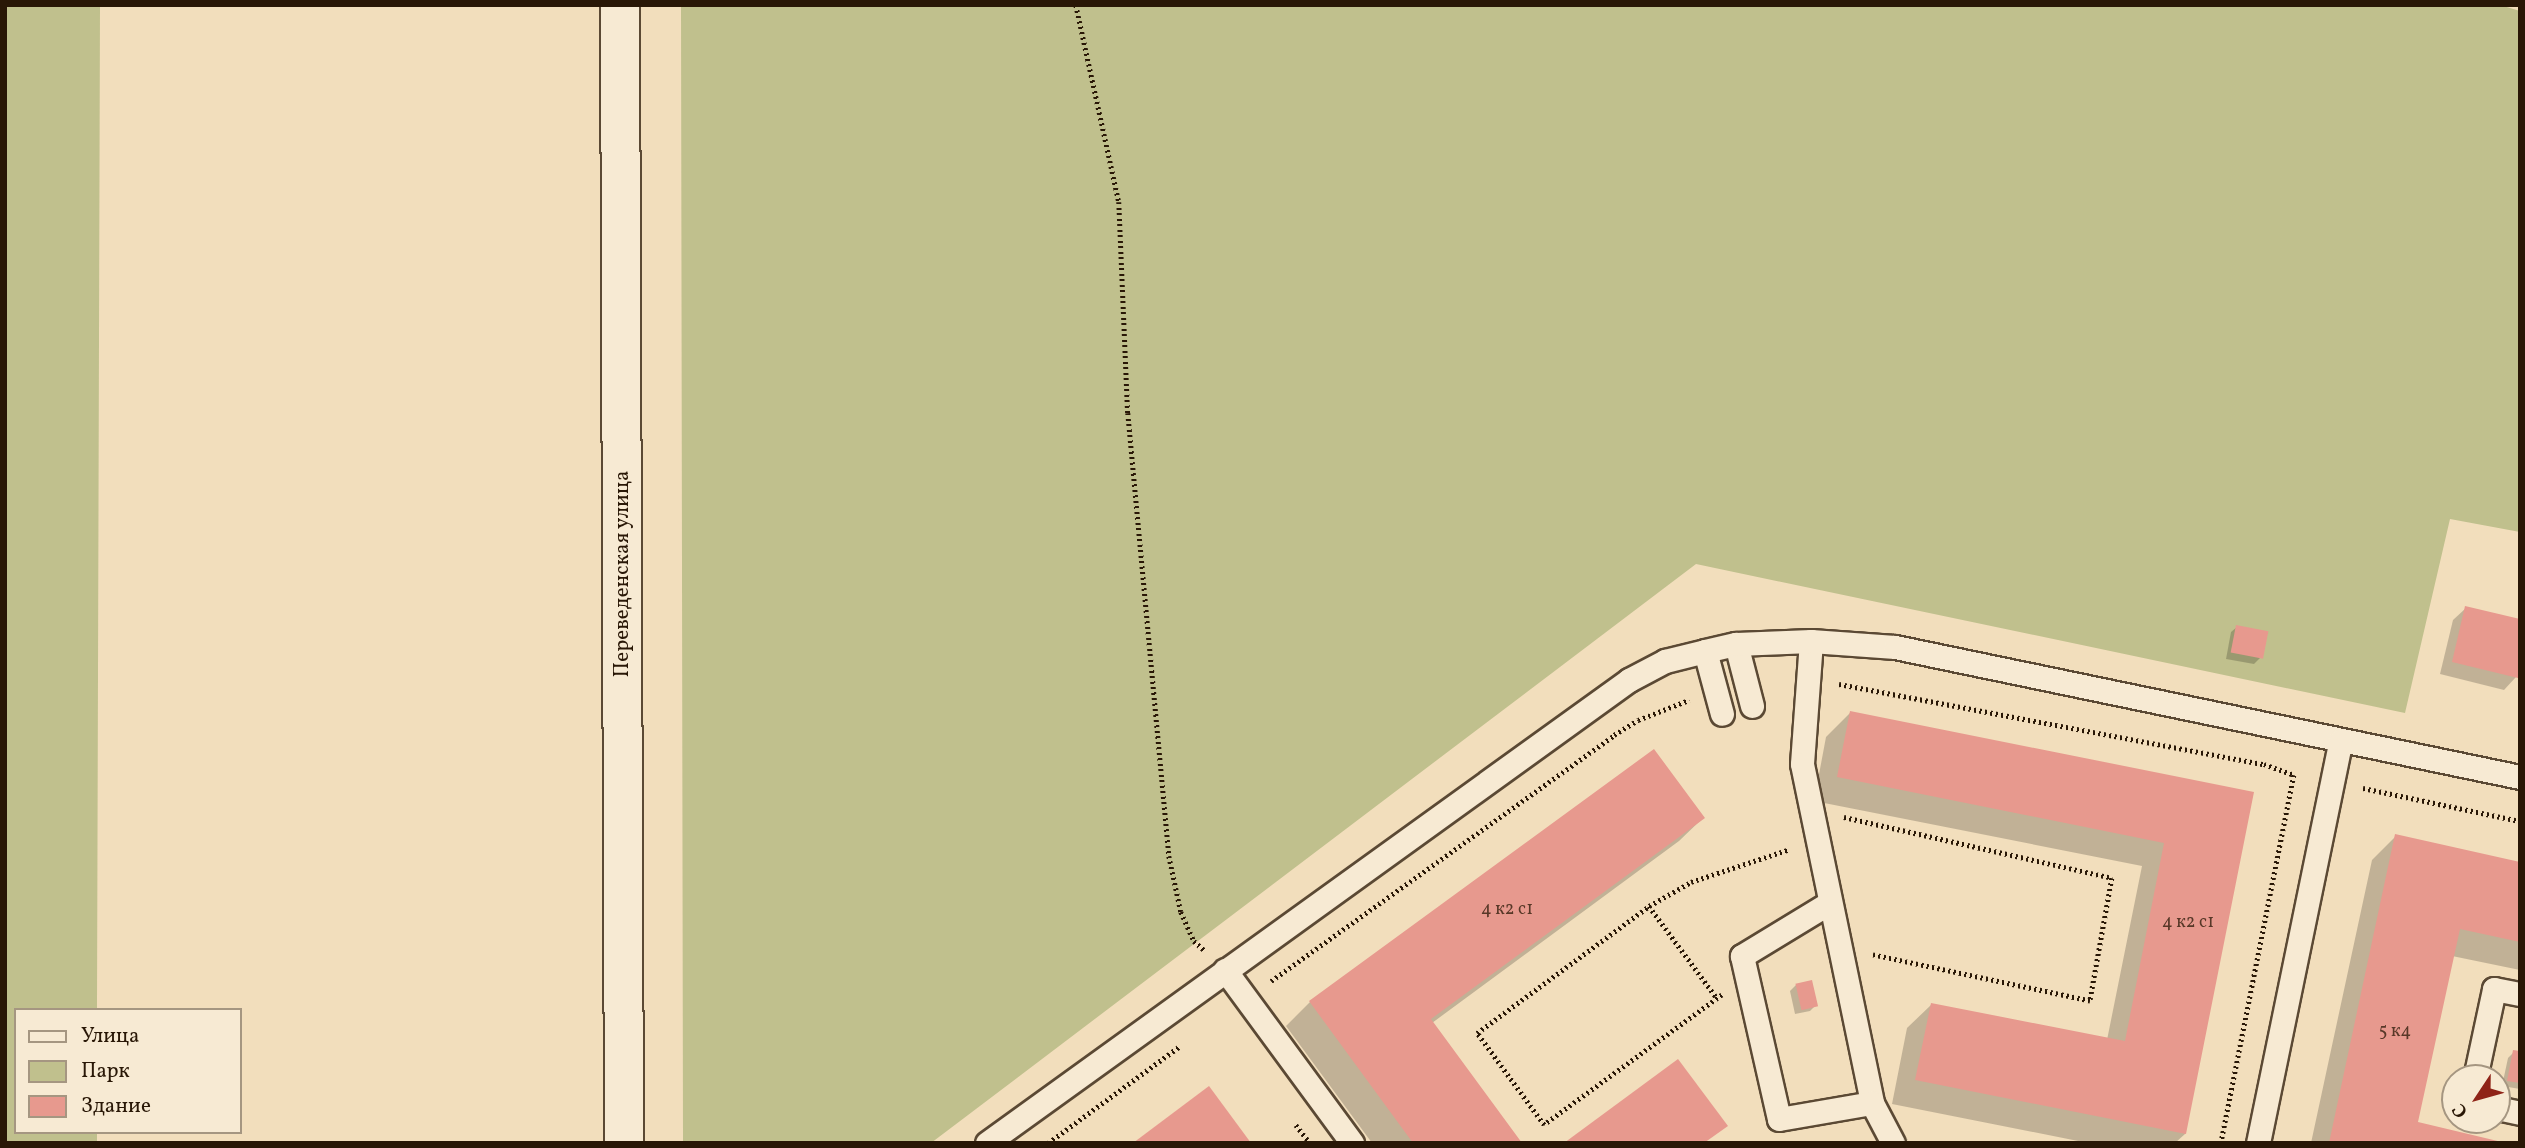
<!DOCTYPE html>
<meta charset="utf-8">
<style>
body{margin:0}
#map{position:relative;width:2525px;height:1148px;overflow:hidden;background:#f2debc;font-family:Vollkorn,serif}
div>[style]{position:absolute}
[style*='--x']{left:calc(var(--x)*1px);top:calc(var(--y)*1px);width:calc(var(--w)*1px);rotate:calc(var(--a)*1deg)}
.green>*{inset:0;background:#c0c08d}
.shadow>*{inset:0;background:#0003}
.building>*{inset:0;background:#e7998e;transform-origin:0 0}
.path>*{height:4.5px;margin-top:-2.25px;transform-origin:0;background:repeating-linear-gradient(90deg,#291706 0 2px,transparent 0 5.5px)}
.roads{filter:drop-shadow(2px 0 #5b4934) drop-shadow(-2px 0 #5b4934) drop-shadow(0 2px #5b4934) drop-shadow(0 -2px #5b4934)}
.lane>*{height:23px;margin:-11.5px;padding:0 11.5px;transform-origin:11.5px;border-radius:11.5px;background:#f7ead3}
.street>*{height:38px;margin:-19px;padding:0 19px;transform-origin:19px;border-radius:19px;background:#f7ead3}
span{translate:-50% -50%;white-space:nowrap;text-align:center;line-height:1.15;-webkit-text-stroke:6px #f7ead3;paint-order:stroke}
.number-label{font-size:18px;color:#583828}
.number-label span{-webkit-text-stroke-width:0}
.street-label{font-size:21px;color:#291706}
.frame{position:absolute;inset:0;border:7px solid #291706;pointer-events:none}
.legend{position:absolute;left:14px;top:1008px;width:228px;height:126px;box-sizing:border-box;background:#f7ead3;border:2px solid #a59681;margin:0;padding:9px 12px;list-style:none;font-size:21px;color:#291706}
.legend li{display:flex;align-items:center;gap:14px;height:35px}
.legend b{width:35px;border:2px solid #a59681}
.north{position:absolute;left:2441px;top:1064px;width:70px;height:70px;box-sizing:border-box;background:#f7ead3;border:2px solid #a59681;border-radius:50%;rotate:234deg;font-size:19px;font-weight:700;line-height:28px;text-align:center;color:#291706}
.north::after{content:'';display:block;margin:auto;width:24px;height:32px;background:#8f2418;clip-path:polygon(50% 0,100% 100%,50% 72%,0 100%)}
</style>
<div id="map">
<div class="green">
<i style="clip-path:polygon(5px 5px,100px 5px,97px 1010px,16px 1010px,16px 1132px,97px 1132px,97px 1143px,5px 1143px)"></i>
<i style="clip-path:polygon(681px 5px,2500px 5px,2520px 11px,2520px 532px,2450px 519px,2405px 713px,1696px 564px,931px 1143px,683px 1143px)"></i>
</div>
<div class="shadow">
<i style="clip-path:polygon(2466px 608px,2520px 621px,2520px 664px,2516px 677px,2504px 690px,2440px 674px,2453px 620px)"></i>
<i style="clip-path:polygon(2237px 627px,2260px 658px,2254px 664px,2226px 659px,2231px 632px)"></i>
<i style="clip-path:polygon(1850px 713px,2252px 793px,2185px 1134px,2175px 1143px,2088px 1143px,1892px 1104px,1907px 1028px,1931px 1005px,2107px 1040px,2142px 866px,1814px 801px,1826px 737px)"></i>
<i style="clip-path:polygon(1703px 818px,1679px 841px,1432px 1023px,1520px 1143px,1372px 1143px,1286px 1026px,1310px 1002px)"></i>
<i style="clip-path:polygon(2396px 836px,2520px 863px,2520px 970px,2452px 956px,2416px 1124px,2503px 1143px,2311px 1143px,2372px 860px)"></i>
<i style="clip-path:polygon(1796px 985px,1816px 1005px,1810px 1011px,1795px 1014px,1790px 991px)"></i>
<i style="clip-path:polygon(2514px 1052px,2520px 1053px,2520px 1089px,2502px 1086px,2508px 1058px)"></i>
</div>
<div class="building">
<i style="clip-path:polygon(2465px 606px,2520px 619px,2518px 678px,2452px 662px)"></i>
<i style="left:2236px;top:625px;width:33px;height:28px;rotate:11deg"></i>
<i style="clip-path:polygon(1850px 711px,2254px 792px,2186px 1134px,1915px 1080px,1931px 1003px,2125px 1041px,2164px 843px,1837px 777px)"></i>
<i style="clip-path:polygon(1654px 749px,1705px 818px,1431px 1019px,1522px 1143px,1413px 1143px,1309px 1001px)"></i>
<i style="clip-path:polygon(2395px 834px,2520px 862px,2520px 942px,2460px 929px,2418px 1122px,2506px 1143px,2329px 1143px)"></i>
<i style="left:1812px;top:980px;width:27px;height:17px;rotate:77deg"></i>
<i style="clip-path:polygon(2513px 1050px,2520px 1051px,2520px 1083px,2507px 1081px)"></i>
<i style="clip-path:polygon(1678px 1059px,1728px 1126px,1704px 1143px,1564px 1143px)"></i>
<i style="clip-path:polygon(1209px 1086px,1251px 1143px,1133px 1143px)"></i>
</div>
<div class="path">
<i style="--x:1076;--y:5;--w:202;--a:77.7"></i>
<i style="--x:1119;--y:202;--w:211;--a:87.6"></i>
<i style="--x:1128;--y:413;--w:445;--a:84.7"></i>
<i style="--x:1169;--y:856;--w:57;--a:77.9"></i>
<i style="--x:1181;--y:912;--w:32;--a:66"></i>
<i style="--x:1194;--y:941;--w:15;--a:42"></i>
<i style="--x:1839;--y:684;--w:432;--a:10.7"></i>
<i style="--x:2264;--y:764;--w:32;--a:20"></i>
<i style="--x:2294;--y:775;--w:375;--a:101.2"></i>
<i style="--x:2363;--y:788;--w:160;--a:11.9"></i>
<i style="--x:1844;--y:817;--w:275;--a:12.8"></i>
<i style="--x:2112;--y:878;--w:125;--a:100.1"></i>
<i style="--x:2090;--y:1001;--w:222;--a:-168"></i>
<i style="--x:1649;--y:906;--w:113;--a:53.6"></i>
<i style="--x:1271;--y:981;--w:422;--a:-35.6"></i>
<i style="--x:1614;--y:735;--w:28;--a:-32"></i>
<i style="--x:1638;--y:720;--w:55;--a:-21.4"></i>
<i style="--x:1722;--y:995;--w:220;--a:143.9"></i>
<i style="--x:1544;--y:1125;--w:114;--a:-126.1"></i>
<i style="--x:1477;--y:1033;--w:214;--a:-36.4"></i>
<i style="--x:1649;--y:906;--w:48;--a:-29.7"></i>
<i style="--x:1691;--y:882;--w:104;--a:-18.4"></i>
<i style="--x:1296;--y:1125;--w:23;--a:52"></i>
<i style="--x:1048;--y:1143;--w:164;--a:-36.3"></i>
</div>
<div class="roads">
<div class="lane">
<i style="--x:1811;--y:641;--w:123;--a:94.2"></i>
<i style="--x:1802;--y:764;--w:346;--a:78.3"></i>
<i style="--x:1872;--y:1103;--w:45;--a:62.3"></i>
<i style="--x:1736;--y:644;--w:64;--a:75.5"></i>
<i style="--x:1705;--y:651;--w:65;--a:74.9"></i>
<i style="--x:1829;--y:903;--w:102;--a:148.7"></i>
<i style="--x:1742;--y:956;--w:167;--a:77.2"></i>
<i style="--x:1779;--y:1119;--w:94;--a:-9.8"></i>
<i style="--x:1225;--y:970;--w:215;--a:53.7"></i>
<i style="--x:2475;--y:1078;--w:91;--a:-77.9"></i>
<i style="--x:2494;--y:989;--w:26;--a:11"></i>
<i style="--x:2497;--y:1108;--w:24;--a:12"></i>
<i style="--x:987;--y:1143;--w:792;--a:-35.8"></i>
<i style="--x:1629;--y:680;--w:41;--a:-27.8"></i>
<i style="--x:1665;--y:661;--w:41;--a:-14"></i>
<i style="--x:1705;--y:651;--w:32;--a:-13"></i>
<i style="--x:1736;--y:644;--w:75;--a:-2.3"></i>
<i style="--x:1811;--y:641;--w:84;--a:4.1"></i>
<i style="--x:1895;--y:647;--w:638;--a:11.75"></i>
<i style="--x:2258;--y:1143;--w:411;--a:-78.4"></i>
</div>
<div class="street">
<i style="--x:620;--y:5;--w:1138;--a:89.8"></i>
</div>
</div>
<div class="number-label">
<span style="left:1507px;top:910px">4 к2 с1</span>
<span style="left:2188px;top:923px">4 к2 с1</span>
<span style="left:2395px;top:1032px">5 к4</span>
</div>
<div class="street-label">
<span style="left:623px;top:574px;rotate:-90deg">Переведенская улица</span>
</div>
<div class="frame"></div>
<ul class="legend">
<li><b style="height:9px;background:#f7ead3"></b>Улица</li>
<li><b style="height:19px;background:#c0c08d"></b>Парк</li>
<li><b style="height:19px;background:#e7998e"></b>Здание</li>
</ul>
<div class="north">С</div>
</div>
